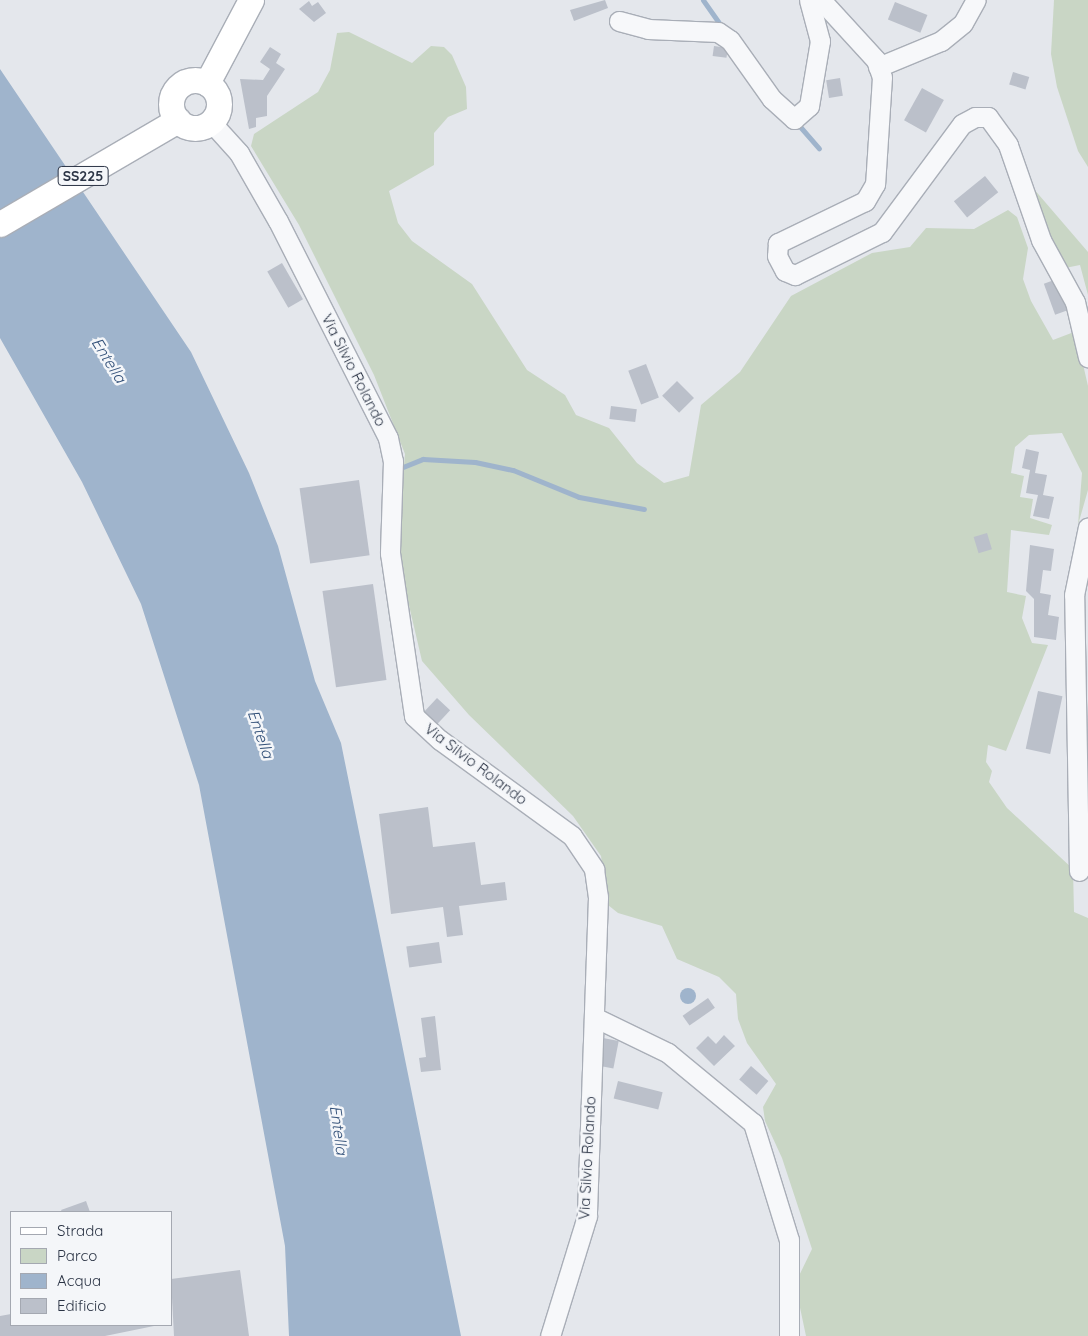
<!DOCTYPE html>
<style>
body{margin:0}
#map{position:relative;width:1088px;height:1336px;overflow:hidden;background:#e4e7ec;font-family:Quicksand,sans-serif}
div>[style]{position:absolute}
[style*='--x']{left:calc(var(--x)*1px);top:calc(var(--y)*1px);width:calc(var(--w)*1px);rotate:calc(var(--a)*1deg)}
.green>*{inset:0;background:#c9d6c5}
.water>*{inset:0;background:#9fb4cc}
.round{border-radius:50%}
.stream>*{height:5px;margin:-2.5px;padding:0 2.5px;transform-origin:2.5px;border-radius:2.5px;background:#9fb4cc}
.building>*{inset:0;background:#bbc0ca;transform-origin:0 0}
.roads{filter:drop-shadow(1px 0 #a9aeb7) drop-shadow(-1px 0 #a9aeb7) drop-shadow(0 1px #a9aeb7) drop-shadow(0 -1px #a9aeb7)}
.minor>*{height:19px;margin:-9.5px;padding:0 9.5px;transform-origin:9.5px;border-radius:9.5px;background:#f7f8fa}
.major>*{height:25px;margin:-12.5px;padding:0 12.5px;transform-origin:12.5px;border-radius:12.5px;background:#fff}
.major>.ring{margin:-12.5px;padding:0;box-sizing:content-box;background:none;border:25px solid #fff;border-radius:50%}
span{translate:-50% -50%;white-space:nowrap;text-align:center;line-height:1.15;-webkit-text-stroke:5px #f4f6f9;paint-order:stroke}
.shield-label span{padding:1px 4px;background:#f4f6f9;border:1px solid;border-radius:4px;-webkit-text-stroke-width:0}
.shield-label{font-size:14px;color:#2b3445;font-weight:700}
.street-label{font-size:15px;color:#2b3445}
.water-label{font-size:16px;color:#34527a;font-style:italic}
.legend{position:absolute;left:10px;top:1211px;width:162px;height:115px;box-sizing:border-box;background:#f4f6f9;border:1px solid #a4a8b1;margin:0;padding:6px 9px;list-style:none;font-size:15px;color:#2b3445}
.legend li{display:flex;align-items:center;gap:10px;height:25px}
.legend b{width:25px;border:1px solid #a4a8b1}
</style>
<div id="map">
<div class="green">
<i style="clip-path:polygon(1054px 0,1088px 0,1088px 167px,1078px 151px,1057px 87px,1051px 54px)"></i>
<i style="clip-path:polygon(349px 32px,412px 63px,431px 46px,444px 47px,452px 55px,466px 87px,467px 109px,448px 117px,434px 133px,434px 165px,389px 191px,398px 223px,412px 241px,472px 284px,527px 370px,565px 395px,576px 415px,609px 428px,637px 463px,664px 483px,689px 476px,701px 405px,740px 372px,791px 296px,872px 253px,910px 247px,926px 228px,974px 229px,1008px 210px,1017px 217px,1028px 248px,1023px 279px,1031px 301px,1053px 340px,1074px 332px,1079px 347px,1088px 386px,1088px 490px,1078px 525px,1082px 473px,1062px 433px,1029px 435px,1015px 447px,1011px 473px,1024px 476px,1020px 497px,1033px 499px,1030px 518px,1052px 525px,1049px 535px,1011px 530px,1007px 592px,1026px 596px,1022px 618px,1032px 643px,1048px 645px,1006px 751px,988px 745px,986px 762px,992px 771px,989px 782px,1007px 808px,1073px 869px,1074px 912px,1088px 918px,1088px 1336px,806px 1336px,795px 1284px,812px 1249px,782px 1158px,765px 1121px,763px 1107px,776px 1084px,747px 1043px,738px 1019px,736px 994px,719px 977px,677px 959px,662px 926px,618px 913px,608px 905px,601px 856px,573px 816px,469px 715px,422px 661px,396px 550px,405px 454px,374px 375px,299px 225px,251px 146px,254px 134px,318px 92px,330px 70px,337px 33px)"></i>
<i style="clip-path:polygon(1033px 188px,1088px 252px,1088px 295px,1080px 265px,1065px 268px,1037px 212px)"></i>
</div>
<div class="water">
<i style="clip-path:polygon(0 69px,191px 352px,249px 473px,278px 546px,315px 681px,341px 743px,461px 1336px,289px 1336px,285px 1246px,199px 785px,141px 604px,82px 482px,0 338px)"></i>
<i class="round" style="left:680px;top:988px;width:16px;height:16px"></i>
</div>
<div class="stream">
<i style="--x:703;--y:0;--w:33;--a:55"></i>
<i style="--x:796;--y:122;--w:35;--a:49"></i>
<i style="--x:398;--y:469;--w:27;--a:-22"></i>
<i style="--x:423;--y:459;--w:52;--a:3.3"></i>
<i style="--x:475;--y:462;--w:39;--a:12"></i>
<i style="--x:513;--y:470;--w:71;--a:22.2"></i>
<i style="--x:579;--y:497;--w:66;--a:10.5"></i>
</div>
<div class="building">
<i style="clip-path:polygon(605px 0,608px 8px,574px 21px,570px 10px)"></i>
<i style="clip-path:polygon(309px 1px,312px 6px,318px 2px,326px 13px,314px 22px,299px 9px)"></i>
<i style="left:895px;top:2px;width:35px;height:19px;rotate:22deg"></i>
<i style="left:714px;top:46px;width:14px;height:10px;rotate:8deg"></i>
<i style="clip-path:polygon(270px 47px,281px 54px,276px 63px,285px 69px,267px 96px,267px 116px,256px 118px,256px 127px,249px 129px,240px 79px,263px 80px,270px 69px,260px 62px)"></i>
<i style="left:1013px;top:72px;width:17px;height:13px;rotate:17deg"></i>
<i style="left:840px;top:78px;width:18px;height:14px;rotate:81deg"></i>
<i style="left:922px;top:88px;width:25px;height:37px;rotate:29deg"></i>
<i style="left:985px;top:176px;width:21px;height:40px;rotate:51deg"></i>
<i style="left:282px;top:263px;width:42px;height:17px;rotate:60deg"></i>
<i style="left:1057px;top:279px;width:33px;height:14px;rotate:70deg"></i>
<i style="left:646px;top:364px;width:36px;height:19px;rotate:69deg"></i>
<i style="left:677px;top:381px;width:24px;height:21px;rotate:45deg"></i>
<i style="left:611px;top:406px;width:26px;height:13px;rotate:7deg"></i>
<i style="clip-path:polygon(1026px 449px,1039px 452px,1035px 473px,1047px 475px,1043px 495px,1054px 497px,1049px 519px,1033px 516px,1038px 495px,1026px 493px,1030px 470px,1022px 468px)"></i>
<i style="left:359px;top:480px;width:76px;height:60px;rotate:82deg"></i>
<i style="left:987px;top:533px;width:17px;height:14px;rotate:73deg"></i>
<i style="clip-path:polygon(1030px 545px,1054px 549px,1051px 571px,1043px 570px,1040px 593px,1051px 595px,1048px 615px,1059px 617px,1056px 640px,1034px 637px,1034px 599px,1026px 591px)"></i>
<i style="left:373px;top:584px;width:97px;height:51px;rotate:82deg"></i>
<i style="left:1038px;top:691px;width:25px;height:59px;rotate:12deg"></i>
<i style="left:437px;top:698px;width:18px;height:25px;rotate:43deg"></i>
<i style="clip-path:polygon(428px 807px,433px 847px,475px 842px,481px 885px,505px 882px,507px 900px,459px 906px,463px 935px,447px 937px,443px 907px,391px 914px,379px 814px)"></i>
<i style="left:439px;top:942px;width:21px;height:33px;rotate:82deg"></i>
<i style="left:708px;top:998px;width:12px;height:31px;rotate:55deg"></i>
<i style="clip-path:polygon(435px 1016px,441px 1070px,421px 1072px,419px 1058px,426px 1057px,421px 1018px)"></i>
<i style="clip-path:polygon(724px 1035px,735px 1046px,714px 1066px,696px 1048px,708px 1036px,716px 1044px)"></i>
<i style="left:603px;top:1038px;width:16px;height:28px;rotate:11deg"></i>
<i style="left:751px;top:1066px;width:23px;height:18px;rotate:41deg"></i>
<i style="left:618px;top:1081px;width:46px;height:18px;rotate:14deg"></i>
<i style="clip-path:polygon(86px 1201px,90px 1212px,62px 1212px,61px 1210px)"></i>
<i style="clip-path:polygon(240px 1270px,249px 1336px,174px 1336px,171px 1279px)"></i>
<i style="clip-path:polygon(11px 1314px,11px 1325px,154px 1326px,105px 1336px,0 1336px,0 1316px)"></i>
</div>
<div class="roads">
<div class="minor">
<i style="--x:821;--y:0;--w:81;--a:47.5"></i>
<i style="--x:876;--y:60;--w:18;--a:71"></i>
<i style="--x:882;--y:77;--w:107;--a:93.7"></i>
<i style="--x:875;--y:184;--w:20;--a:120"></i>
<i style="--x:865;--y:201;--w:97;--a:154.2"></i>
<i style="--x:778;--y:243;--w:13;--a:94"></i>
<i style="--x:777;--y:256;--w:17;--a:62"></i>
<i style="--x:785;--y:271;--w:11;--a:22"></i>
<i style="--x:795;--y:275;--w:97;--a:-26.3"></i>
<i style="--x:882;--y:232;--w:134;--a:-53.5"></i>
<i style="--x:962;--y:124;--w:15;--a:-28"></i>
<i style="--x:975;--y:117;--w:13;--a:0"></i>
<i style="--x:988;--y:117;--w:34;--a:54"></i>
<i style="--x:1008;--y:145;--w:101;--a:70.8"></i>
<i style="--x:1041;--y:240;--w:71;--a:61.3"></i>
<i style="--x:1075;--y:302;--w:57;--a:76.7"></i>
<i style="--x:619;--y:21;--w:30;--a:15"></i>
<i style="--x:648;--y:29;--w:70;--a:2.5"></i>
<i style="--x:718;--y:32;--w:14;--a:34"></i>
<i style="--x:730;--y:40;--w:72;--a:54.6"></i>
<i style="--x:772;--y:99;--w:30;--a:42"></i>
<i style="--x:794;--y:119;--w:20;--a:-41"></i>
<i style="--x:809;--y:106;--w:66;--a:-80.4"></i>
<i style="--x:820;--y:41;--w:42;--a:-105"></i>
<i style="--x:878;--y:67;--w:68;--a:-22.4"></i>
<i style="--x:941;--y:41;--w:28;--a:-39"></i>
<i style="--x:963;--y:23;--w:26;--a:-61"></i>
<i style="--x:211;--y:122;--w:42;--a:47.9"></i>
<i style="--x:239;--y:153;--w:78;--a:60.2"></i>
<i style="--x:278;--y:221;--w:243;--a:63.1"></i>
<i style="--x:388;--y:438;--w:24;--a:78"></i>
<i style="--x:393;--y:461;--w:92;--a:91.9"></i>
<i style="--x:390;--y:553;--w:165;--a:81.6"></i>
<i style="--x:414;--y:716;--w:35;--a:43"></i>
<i style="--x:440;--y:740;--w:163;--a:36"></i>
<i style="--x:572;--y:836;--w:40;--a:56"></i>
<i style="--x:594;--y:869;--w:28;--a:82"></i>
<i style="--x:598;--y:897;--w:319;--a:92"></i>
<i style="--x:587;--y:1216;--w:126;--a:107.1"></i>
<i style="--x:1079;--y:871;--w:276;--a:-91"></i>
<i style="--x:1074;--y:595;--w:69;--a:-78.4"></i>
<i style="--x:594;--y:1017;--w:82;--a:25.9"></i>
<i style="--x:668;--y:1053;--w:110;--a:39.5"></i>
<i style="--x:753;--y:1123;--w:122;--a:72.9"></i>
<i style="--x:789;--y:1240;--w:96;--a:90"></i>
</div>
<div class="major">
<i class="ring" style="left:171px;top:80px;width:23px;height:23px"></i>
<i style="--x:207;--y:83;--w:94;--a:-62.1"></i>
<i style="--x:0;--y:224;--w:206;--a:-30.3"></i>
</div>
</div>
<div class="shield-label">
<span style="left:83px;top:176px">SS225</span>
</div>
<div class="street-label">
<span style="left:354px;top:370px;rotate:63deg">Via Silvio Rolando</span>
<span style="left:476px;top:764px;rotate:37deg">Via Silvio Rolando</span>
<span style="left:587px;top:1158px;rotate:-87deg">Via Silvio Rolando</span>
</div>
<div class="water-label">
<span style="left:109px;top:360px;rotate:58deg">Entella</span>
<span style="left:261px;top:734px;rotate:71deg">Entella</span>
<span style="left:339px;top:1130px;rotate:82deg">Entella</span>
</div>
<ul class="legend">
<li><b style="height:6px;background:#fff"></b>Strada</li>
<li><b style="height:14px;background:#c9d6c5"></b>Parco</li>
<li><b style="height:14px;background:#9fb4cc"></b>Acqua</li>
<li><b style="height:14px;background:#bbc0ca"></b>Edificio</li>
</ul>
</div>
